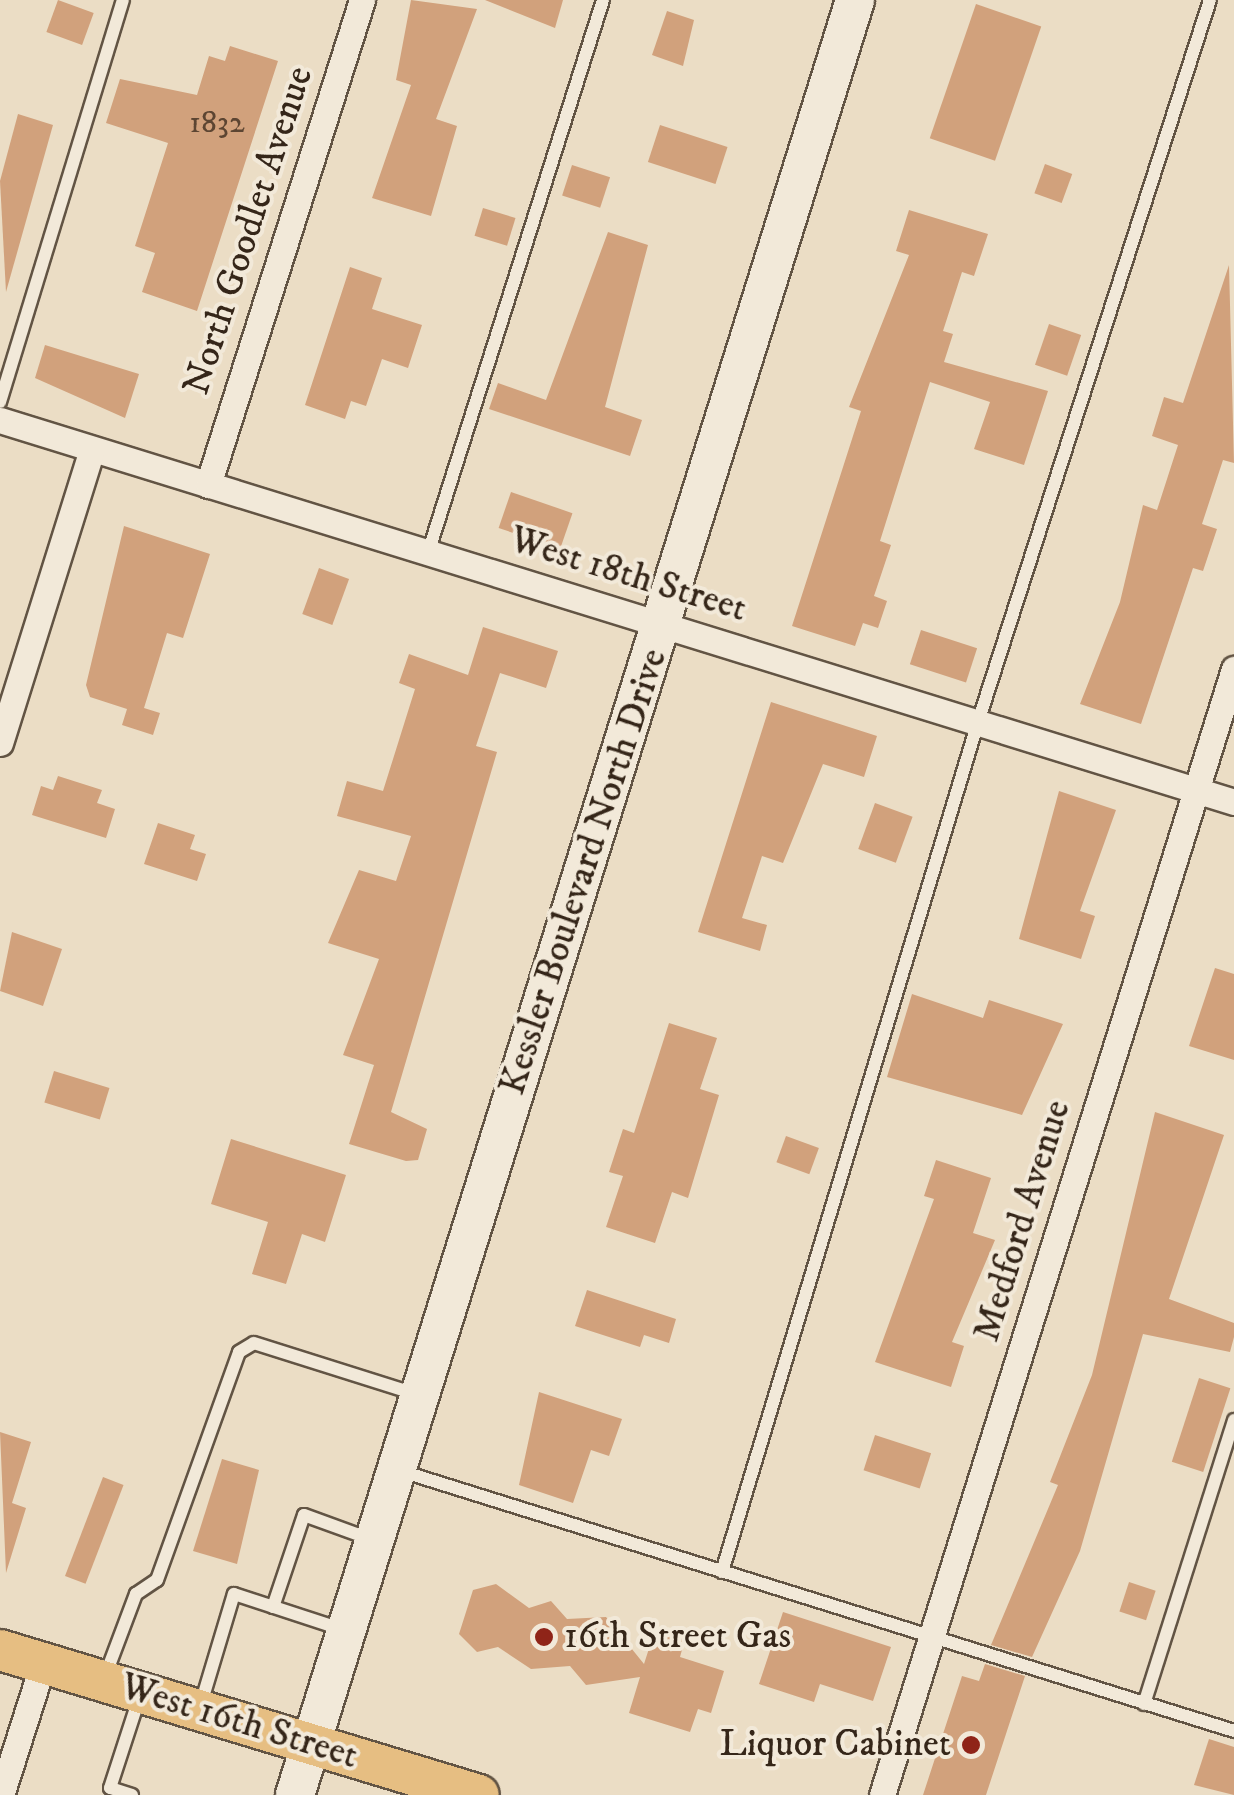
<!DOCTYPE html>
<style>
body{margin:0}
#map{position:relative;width:1234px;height:1795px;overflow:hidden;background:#ebddc5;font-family:"IM FELL DW Pica",serif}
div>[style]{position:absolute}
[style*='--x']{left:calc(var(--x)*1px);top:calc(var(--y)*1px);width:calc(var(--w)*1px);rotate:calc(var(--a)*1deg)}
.building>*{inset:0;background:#d1a17c;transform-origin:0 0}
.roads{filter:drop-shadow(2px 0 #625444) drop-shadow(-2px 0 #625444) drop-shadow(0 2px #625444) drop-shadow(0 -2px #625444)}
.service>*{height:12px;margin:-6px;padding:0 6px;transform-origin:6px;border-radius:6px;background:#f2e9d9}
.minor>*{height:25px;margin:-12.5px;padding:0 12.5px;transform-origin:12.5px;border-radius:12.5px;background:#f2e9d9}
.secondary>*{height:38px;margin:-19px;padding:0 19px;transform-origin:19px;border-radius:19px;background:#f2e9d9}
.primary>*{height:40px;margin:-20px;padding:0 20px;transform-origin:20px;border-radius:20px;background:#e6be82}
.dots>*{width:28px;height:28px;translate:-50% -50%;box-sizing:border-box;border:5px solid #f2e9d9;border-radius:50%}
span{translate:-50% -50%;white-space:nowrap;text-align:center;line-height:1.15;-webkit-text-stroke:8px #f2e9d9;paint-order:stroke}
.number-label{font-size:32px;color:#5c4532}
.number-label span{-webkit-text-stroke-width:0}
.street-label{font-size:38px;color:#352619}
.poi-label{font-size:38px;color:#352619}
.left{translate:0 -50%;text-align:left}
.right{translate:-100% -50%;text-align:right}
</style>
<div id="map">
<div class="building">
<i style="left:58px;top:0;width:38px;height:34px;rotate:20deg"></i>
<i style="clip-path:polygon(411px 0,477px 9px,436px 119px,457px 126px,431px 216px,372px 198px,411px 85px,396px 80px)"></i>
<i style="clip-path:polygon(485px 0,563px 0,555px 28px)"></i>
<i style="left:976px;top:4px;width:69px;height:142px;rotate:19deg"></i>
<i style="clip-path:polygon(667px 11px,694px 20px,683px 66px,652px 55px)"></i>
<i style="clip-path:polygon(230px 46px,278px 61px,197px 311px,142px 292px,155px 253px,135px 246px,168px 143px,106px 123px,120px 79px,197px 95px,209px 56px,225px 61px)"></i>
<i style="clip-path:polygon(18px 114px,53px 125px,6px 292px,0 181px)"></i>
<i style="left:660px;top:125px;width:71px;height:39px;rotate:18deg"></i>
<i style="left:1045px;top:164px;width:29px;height:31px;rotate:20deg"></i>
<i style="left:572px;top:165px;width:40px;height:32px;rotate:18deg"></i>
<i style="left:483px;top:208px;width:34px;height:29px;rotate:17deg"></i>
<i style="clip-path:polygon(909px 210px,988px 234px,974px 276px,962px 272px,943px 331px,953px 334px,944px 362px,1048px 391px,1024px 465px,974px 449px,990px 402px,930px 382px,880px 541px,891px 545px,874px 596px,887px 601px,878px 628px,863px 623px,855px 646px,792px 626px,861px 411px,849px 407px,909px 255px,896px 251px)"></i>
<i style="clip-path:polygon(608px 232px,648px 245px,605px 407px,642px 420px,630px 456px,489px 409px,498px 383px,546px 400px)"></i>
<i style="clip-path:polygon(1229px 265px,1234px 463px,1223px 460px,1202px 524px,1217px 529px,1203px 571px,1193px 568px,1141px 724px,1080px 704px,1120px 602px,1143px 505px,1157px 510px,1178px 445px,1152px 436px,1164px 397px,1183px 403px)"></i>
<i style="clip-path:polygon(350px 267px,382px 278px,372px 309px,422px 325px,408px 368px,382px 359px,366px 406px,351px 401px,345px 419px,305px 405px)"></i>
<i style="left:1049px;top:324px;width:34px;height:43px;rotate:19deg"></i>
<i style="clip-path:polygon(45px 345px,139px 374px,125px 418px,35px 378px)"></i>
<i style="left:511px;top:492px;width:65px;height:38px;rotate:19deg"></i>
<i style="clip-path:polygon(124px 526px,210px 554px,183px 638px,167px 633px,144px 708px,160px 713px,153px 735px,122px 725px,127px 709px,90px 697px,86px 685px)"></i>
<i style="left:319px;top:568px;width:32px;height:49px;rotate:20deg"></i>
<i style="clip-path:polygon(483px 627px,558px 651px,546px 688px,500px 673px,476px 746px,497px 752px,391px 1112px,427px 1129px,418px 1160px,406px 1161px,349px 1144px,374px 1065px,343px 1055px,379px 959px,328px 943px,359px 870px,396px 881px,411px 836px,337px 816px,347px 781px,383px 791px,415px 689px,399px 683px,409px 654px,468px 675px)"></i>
<i style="left:921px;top:630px;width:59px;height:36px;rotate:18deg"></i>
<i style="clip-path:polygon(771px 702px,877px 736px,864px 777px,823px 764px,783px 863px,762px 856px,742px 918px,767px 925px,760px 951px,698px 932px)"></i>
<i style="clip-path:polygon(58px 776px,102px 790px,97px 803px,115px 809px,106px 838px,32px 815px,41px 786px,53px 790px)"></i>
<i style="clip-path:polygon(1059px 791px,1116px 810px,1080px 911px,1095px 916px,1081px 959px,1019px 939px)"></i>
<i style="left:875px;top:803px;width:40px;height:49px;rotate:20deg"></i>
<i style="clip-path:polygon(158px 823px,195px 835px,190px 849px,206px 854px,197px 881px,144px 864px)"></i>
<i style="clip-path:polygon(12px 932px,62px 949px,43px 1006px,0 991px)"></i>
<i style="clip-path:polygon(1215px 968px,1234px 974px,1234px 1060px,1189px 1046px)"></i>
<i style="clip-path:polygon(912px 994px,983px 1018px,989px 1000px,1063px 1024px,1022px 1115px,887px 1077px)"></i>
<i style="clip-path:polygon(669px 1023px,717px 1038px,700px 1089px,719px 1095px,688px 1198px,672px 1192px,655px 1243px,606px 1227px,623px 1176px,609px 1172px,623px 1129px,634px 1133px)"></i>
<i style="left:54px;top:1071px;width:58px;height:33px;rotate:17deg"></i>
<i style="clip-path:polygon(1155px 1112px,1224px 1135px,1169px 1299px,1234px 1323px,1234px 1337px,1230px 1352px,1143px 1334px,1080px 1551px,1032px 1657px,991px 1645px,1058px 1485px,1050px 1482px,1092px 1375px)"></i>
<i style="left:786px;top:1136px;width:35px;height:28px;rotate:20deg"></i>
<i style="clip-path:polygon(231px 1139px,346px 1175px,325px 1242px,302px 1234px,286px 1284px,252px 1274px,268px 1222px,211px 1204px)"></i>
<i style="clip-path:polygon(936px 1160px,991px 1178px,973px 1233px,995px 1240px,952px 1342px,964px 1346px,951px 1387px,875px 1362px,934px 1199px,924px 1196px)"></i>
<i style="clip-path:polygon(587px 1290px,676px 1319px,669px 1343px,644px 1335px,640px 1347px,575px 1326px)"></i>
<i style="left:1199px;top:1378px;width:33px;height:88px;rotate:18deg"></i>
<i style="clip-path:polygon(539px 1392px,622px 1419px,609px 1456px,591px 1450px,573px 1503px,519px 1485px)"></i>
<i style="clip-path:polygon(0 1432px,31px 1442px,12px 1503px,26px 1508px,6px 1573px)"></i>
<i style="left:875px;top:1435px;width:59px;height:37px;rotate:18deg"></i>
<i style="clip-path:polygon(222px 1459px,259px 1470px,237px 1564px,193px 1551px)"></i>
<i style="left:103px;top:1477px;width:22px;height:106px;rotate:21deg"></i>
<i style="left:1129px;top:1582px;width:28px;height:31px;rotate:18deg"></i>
<i style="clip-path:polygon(496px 1584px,529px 1608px,551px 1601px,567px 1619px,606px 1617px,644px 1664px,655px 1630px,685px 1639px,680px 1657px,724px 1671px,711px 1713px,698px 1709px,690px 1732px,629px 1713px,640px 1677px,586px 1685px,570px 1666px,531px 1669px,498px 1647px,477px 1652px,459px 1634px,473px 1590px)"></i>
<i style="clip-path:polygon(783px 1612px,891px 1647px,873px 1701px,820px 1684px,814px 1702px,759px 1684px)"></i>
<i style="clip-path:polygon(985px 1664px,1025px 1676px,986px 1795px,923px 1795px,962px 1676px,979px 1681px)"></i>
<i style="clip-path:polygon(1209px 1739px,1234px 1747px,1234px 1795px,1194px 1785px)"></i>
</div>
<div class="roads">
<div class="service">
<i style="--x:0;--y:402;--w:420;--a:-73"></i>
<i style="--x:428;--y:553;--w:580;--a:-72.44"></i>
<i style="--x:401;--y:1471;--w:873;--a:17.33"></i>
<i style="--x:722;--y:1572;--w:888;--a:-73.24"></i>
<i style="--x:978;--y:722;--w:758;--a:-72.19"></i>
<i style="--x:273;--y:1607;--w:97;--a:-71.4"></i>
<i style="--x:304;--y:1515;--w:70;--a:20"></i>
<i style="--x:104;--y:1679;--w:91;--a:-69.4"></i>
<i style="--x:136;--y:1594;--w:25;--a:-34"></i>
<i style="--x:157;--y:1580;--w:242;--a:-70.2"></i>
<i style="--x:239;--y:1352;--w:17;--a:-31"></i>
<i style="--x:254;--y:1343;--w:170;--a:17.5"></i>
<i style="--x:1144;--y:1704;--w:298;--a:-72.4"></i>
<i style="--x:200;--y:1707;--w:118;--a:-73.3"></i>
<i style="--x:234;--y:1594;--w:113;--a:18.1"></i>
<i style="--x:132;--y:1795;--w:23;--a:-162"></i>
<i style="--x:110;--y:1788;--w:94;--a:-72"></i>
</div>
<div class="minor">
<i style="--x:0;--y:420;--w:1292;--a:17.2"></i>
<i style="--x:208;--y:485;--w:509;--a:-72.38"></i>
<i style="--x:0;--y:743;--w:308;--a:-72.6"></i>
<i style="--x:1;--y:1795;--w:139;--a:-72.3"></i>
<i style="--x:882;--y:1795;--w:1180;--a:-72.64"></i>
</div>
<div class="secondary">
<i style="--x:295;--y:1795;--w:1880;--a:-72.67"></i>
</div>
<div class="primary">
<i style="--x:0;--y:1650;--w:500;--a:16.84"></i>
</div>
</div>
<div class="dots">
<i style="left:544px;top:1637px;background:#8f2418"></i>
<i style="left:971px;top:1745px;background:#8f2418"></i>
</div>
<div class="number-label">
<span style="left:217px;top:123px">1832</span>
</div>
<div class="street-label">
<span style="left:249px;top:231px;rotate:-72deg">North Goodlet Avenue</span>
<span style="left:628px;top:575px;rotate:17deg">West 18th Street</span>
<span style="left:584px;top:872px;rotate:-72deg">Kessler Boulevard North Drive</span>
<span style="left:1023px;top:1221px;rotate:-73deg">Medford Avenue</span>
<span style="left:239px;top:1722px;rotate:17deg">West 16th Street</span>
</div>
<div class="poi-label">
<span class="left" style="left:564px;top:1637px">16th Street Gas</span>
<span class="right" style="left:951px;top:1745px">Liquor Cabinet</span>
</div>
</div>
